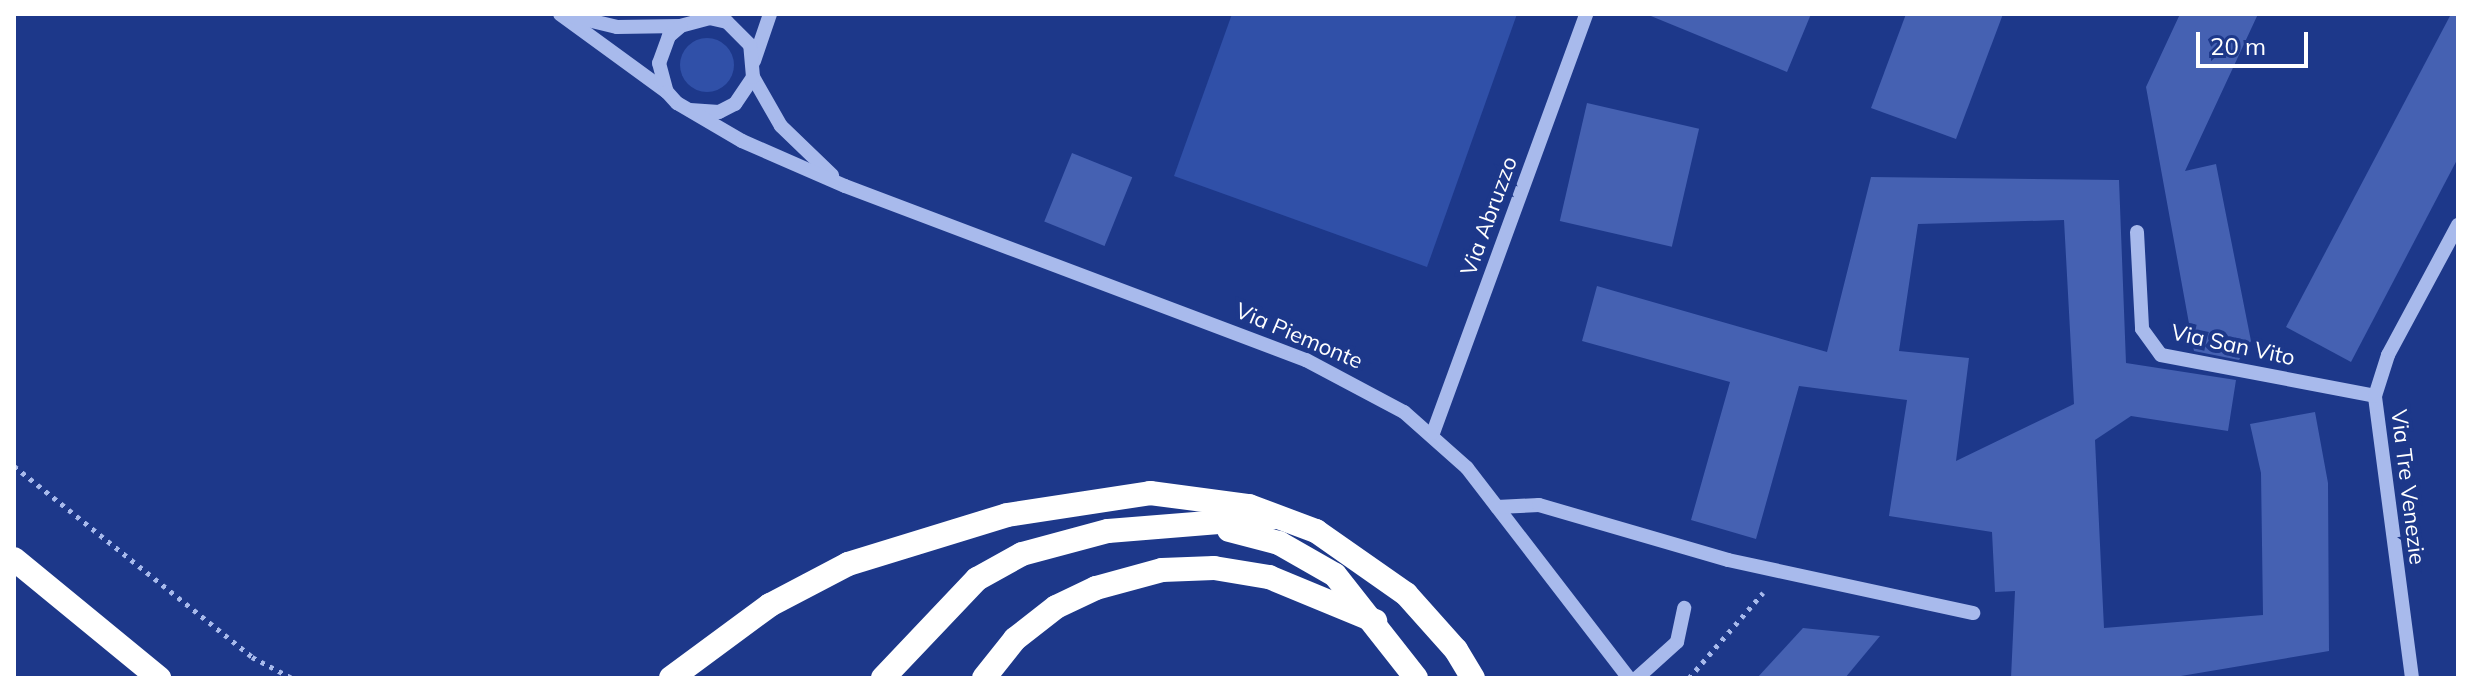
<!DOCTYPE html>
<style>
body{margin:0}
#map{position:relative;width:2472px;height:692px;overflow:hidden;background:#1d388a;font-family:Mulish,sans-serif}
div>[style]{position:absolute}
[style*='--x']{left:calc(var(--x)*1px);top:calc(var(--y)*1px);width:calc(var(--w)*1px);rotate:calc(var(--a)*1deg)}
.green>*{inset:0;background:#3050a8}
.round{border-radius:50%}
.building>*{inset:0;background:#4561b2;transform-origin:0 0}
.path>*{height:5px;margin-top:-2.5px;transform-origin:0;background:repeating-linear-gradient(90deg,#a8baec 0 4px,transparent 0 10px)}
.minor>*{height:14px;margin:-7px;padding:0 7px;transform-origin:7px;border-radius:7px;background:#a8baec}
.highway>*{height:24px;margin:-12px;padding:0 12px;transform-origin:12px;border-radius:12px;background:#fff}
span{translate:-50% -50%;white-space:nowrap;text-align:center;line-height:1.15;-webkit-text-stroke:8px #1d388a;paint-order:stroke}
.street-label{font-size:22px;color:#fff}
.frame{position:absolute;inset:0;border:16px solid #fff;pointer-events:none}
.scale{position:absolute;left:2196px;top:32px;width:112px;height:36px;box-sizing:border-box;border:4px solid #fff;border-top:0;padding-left:10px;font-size:24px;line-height:28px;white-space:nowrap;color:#fff;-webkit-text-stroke:6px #1d388a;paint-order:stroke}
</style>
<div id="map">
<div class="green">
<i style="clip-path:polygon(1232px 14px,1517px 14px,1427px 267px,1174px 176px)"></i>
<i class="round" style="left:680px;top:38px;width:54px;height:54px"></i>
</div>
<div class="building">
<i style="clip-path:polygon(1646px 14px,1811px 14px,1787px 72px)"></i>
<i style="clip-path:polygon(1906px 14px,2003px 14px,1956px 139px,1871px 108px)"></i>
<i style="clip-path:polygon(2180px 14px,2258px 14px,2185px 171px,2216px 164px,2251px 341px,2239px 360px,2194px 351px,2146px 87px)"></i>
<i style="clip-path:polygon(2451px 14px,2458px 14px,2458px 158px,2351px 362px,2286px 327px)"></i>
<i style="left:1587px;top:103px;width:115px;height:121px;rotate:13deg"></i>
<i style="left:1072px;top:153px;width:65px;height:74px;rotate:22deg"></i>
<i style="clip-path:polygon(evenodd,1871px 177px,2119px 180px,2126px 363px,2236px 380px,2228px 431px,2131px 416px,2095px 440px,2104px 628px,2263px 615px,2261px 473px,2250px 424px,2315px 412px,2328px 483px,2329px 651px,2169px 678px,2011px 678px,2015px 591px,1995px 592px,1992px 532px,1889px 516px,1907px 400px,1799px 386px,1756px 539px,1691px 520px,1730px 382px,1582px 341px,1597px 286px,1827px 352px,1871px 177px,2064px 220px,2074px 404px,1956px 461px,1969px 358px,1899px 351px,1918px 224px,2064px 220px)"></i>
<i style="clip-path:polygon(1803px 628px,1880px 636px,1845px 678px,1757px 678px)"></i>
</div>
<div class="path">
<i style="--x:14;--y:466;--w:305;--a:38.7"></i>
<i style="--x:252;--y:657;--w:45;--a:27.7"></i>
<i style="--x:1689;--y:678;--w:113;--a:-49"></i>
</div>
<div class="minor">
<i style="--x:560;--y:14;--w:132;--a:36.1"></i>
<i style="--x:567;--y:15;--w:51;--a:13.5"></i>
<i style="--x:617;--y:27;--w:63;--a:-0.9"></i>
<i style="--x:754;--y:61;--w:50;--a:-71.2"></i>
<i style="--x:753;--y:77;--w:56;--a:60.3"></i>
<i style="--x:781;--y:126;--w:71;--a:43.9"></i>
<i style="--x:690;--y:110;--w:29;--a:4"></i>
<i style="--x:719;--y:112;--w:18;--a:-27"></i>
<i style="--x:735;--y:104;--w:32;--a:-56"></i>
<i style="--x:753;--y:77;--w:32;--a:-95"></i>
<i style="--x:750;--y:45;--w:33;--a:-135"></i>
<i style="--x:727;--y:22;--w:17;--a:-167"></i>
<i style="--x:710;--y:18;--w:30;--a:165"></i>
<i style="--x:681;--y:26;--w:16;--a:140"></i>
<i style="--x:669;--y:36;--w:29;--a:110"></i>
<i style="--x:659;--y:63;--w:30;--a:75"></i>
<i style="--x:667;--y:92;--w:15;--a:48"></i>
<i style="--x:677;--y:103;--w:75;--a:30.3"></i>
<i style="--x:742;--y:141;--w:112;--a:23.6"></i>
<i style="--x:845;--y:186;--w:493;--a:20.7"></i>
<i style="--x:1306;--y:360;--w:111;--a:28"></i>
<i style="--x:1404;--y:412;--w:84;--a:41.6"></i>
<i style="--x:1467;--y:468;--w:265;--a:52.4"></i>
<i style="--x:2137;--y:232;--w:97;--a:87"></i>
<i style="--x:2142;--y:329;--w:32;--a:54"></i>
<i style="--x:2161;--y:355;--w:218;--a:10.8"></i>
<i style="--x:1433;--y:433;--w:446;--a:-69.9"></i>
<i style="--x:1497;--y:507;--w:42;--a:-2.7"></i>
<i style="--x:1539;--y:505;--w:197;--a:16.2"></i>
<i style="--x:1728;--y:560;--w:251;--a:12.2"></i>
<i style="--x:1637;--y:678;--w:54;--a:-42"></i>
<i style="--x:1677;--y:642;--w:35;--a:-78"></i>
<i style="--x:2412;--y:678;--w:284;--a:-97.5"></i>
<i style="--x:2375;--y:396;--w:43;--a:-72.4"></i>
<i style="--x:2388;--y:355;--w:148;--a:-61.7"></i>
</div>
<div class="highway">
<i style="--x:1229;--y:530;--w:52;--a:14.6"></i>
<i style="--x:1279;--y:543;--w:64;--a:29.7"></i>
<i style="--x:1335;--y:575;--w:131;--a:51.8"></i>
<i style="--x:14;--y:559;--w:188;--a:39.4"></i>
<i style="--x:671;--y:678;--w:123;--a:-36.4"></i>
<i style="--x:770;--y:605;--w:88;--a:-27.7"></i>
<i style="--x:848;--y:564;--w:166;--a:-17.1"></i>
<i style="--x:1007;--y:515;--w:145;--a:-8.7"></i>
<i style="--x:1150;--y:493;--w:100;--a:7.5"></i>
<i style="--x:1249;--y:506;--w:72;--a:20.5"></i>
<i style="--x:1316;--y:531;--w:110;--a:35"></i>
<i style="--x:1406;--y:594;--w:75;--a:48.2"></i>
<i style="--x:1456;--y:650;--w:33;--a:59"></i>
<i style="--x:883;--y:678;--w:137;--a:-46.5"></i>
<i style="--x:977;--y:579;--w:51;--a:-29.1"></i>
<i style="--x:1022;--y:554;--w:89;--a:-15"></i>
<i style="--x:1108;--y:531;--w:164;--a:-4.6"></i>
<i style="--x:984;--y:678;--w:50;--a:-51.5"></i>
<i style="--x:1015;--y:639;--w:52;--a:-38"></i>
<i style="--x:1056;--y:607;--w:44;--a:-25.4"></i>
<i style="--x:1096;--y:588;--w:68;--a:-15.3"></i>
<i style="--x:1162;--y:570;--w:52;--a:-2.2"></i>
<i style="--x:1214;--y:568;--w:56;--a:9.3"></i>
<i style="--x:1269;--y:577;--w:115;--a:22.5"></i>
</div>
<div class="street-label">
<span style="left:1489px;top:216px;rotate:-70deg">Via Abruzzo</span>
<span style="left:1299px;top:336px;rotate:23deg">Via Piemonte</span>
<span style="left:2233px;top:345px;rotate:12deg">Via San Vito</span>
<span style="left:2408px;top:487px;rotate:83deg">Via Tre Venezie</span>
</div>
<div class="frame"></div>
<div class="scale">20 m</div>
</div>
